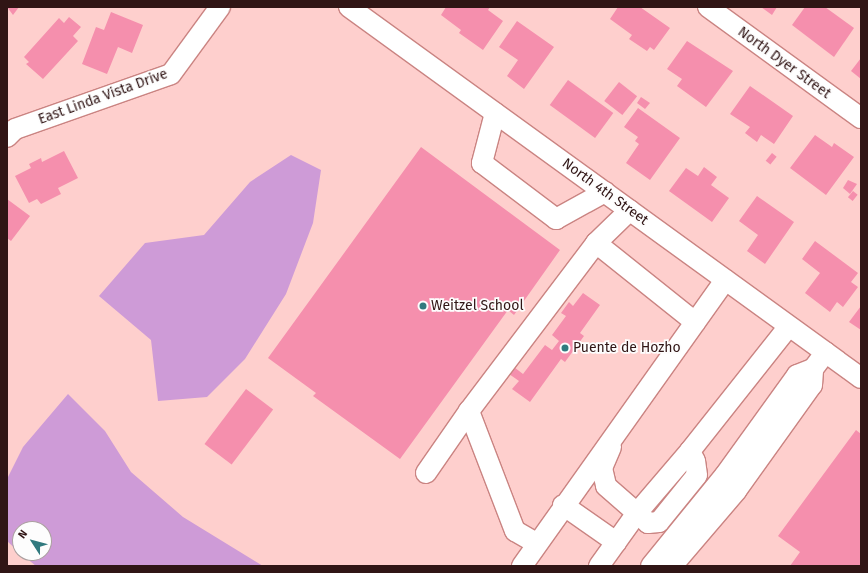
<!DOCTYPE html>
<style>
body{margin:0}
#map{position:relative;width:868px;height:573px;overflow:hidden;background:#fecfcd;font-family:"Fira Sans",sans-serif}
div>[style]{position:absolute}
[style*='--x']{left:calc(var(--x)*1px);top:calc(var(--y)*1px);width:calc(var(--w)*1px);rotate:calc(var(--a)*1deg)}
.green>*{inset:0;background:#ce9bd7}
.building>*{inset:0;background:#f58fad;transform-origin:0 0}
.roads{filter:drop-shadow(1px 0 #ca8482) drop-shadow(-1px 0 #ca8482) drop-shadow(0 1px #ca8482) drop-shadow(0 -1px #ca8482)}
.minor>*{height:20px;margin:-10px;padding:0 10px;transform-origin:10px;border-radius:10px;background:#fff}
.dots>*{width:11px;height:11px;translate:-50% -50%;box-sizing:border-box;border:2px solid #fdfdfd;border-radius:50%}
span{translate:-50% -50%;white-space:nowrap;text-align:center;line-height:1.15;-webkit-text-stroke:3.5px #fdfdfd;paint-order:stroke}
.street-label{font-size:14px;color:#301515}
.poi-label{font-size:14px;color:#301515}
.left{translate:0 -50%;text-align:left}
.frame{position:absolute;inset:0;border:8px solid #301515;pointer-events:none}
.north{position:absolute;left:12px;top:521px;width:40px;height:40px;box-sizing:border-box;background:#fdfdfd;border:1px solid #aba0a0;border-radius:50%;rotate:306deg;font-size:11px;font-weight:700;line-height:16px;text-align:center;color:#301515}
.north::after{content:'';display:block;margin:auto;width:14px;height:18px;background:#317a7f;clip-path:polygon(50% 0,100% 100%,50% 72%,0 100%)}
</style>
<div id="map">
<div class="green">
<i style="clip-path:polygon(291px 155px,321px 170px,313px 223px,286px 294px,245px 359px,207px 397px,158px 401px,151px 340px,99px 296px,145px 243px,204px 235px,250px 182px)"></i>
<i style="clip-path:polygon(68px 394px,105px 431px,131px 472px,183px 517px,263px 566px,36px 566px,20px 553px,44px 553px,44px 529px,20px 529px,20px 553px,7px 541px,7px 479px,23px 447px)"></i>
</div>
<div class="building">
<i style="clip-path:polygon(7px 7px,19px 7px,13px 15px)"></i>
<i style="clip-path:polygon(446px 7px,490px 7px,488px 10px,503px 21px,483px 50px,459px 33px,461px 30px,441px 15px)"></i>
<i style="clip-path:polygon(618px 7px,640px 7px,670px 28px,654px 50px,650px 47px,647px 51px,629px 39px,632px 35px,610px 19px)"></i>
<i style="clip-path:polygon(761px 7px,777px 7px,772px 15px)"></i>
<i style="clip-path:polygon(805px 7px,825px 7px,854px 28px,834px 57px,792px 25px)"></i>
<i style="clip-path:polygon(111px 12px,143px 25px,132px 53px,118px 47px,107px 74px,82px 64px,96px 27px,104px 30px)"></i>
<i style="clip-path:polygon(69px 17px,81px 27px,73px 36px,78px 41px,43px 79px,26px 64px,29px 62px,24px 57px,59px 18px,64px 23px)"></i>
<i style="clip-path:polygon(517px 21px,554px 47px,524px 89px,507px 76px,518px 60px,499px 47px)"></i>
<i style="clip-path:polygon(687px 41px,733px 71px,706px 107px,677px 86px,682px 79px,667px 69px)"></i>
<i style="clip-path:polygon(861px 58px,861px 79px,851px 71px)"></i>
<i style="left:568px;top:80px;width:56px;height:31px;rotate:36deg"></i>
<i style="left:619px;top:82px;width:23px;height:24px;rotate:38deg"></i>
<i style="clip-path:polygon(750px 86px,793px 116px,774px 144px,761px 135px,757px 142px,745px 133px,750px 127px,730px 114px)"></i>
<i style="clip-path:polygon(641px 97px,650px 103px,645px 109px,637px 103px)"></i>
<i style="clip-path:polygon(638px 108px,680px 138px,650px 180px,626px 163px,639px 144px,635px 141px,638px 137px,624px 127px)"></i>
<i style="clip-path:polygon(815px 135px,832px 147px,834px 143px,854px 157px,826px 195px,790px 168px)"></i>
<i style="clip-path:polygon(421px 147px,560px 250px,514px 315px,508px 310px,400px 459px,313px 396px,316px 393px,268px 358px)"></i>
<i style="clip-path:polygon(64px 151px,78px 178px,58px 188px,61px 194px,41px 204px,37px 199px,29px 203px,15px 176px,31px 168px,29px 164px,41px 158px,42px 162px)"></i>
<i style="left:772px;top:153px;width:6px;height:10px;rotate:39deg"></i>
<i style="clip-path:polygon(704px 167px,717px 177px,711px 185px,729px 198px,712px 222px,669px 191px,686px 168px,698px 176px)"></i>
<i style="clip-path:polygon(848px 180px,857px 184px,850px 194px,843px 188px)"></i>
<i style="left:853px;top:191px;width:6px;height:8px;rotate:39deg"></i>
<i style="clip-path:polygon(757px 196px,794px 222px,765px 264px,747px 251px,758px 235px,739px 221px)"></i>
<i style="clip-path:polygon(7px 199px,30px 216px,11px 241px,7px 238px)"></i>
<i style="clip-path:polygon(815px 241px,858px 273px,851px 282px,858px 287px,843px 307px,837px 302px,830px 312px,805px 293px,820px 273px,802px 259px)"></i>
<i style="clip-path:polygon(583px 293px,600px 305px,580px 333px,584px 336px,565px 362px,561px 359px,530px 402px,512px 389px,519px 381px,505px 371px,510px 364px,523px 374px,545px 345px,552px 350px,559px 341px,552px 335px,566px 316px,561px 313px,569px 302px,573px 306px)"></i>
<i style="clip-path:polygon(861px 306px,861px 330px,849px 322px)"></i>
<i style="left:246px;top:389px;width:34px;height:69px;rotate:37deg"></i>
<i style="clip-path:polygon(856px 430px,861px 434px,861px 566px,790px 566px,800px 552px,778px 536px)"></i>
</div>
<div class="roads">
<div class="minor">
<i style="--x:349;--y:7;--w:632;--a:35.93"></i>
<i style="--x:708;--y:7;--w:189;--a:36"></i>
<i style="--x:495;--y:113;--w:52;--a:104.6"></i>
<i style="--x:482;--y:163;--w:93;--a:37.1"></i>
<i style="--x:556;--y:219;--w:56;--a:-28.9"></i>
<i style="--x:7;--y:137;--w:11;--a:-45"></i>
<i style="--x:15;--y:129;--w:165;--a:-19.4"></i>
<i style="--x:171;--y:74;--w:83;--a:-53.8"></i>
<i style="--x:596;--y:243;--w:127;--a:38.6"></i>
<i style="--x:611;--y:447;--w:23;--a:113"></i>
<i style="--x:602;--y:468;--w:18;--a:77"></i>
<i style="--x:606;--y:486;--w:41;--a:41.1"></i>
<i style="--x:637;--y:513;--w:82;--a:-49.5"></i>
<i style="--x:426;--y:473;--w:75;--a:-55.3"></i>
<i style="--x:563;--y:505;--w:65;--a:34.9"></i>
<i style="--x:536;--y:543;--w:24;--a:-150"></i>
<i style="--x:515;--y:531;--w:129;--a:-111"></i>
<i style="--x:469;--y:411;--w:211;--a:-52.9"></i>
<i style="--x:596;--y:243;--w:47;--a:-44.1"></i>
<i style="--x:522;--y:566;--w:351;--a:-54.6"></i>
<i style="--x:599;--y:566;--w:65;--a:-54.4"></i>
<i style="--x:637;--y:513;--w:15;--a:42"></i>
<i style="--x:648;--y:523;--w:11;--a:-5"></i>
<i style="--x:659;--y:522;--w:60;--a:-51"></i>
<i style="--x:697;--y:475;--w:14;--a:-98"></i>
<i style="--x:695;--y:461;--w:11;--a:-117"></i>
<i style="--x:690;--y:451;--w:159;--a:-51.6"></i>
<i style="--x:651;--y:566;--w:117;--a:-50.9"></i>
<i style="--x:725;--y:475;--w:123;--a:-54.2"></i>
<i style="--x:797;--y:375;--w:17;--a:-21"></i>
<i style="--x:813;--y:369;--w:21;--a:-53"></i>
<i style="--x:672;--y:566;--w:99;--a:-49.5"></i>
<i style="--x:736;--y:491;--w:130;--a:-54.4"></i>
<i style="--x:812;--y:385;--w:16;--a:-86"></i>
</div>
</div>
<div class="dots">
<i style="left:423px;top:306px;background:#317a7f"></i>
<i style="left:565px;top:348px;background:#317a7f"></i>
</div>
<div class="street-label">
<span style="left:784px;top:63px;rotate:36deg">North Dyer Street</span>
<span style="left:103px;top:97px;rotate:-20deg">East Linda Vista Drive</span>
<span style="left:605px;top:192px;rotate:36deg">North 4th Street</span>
</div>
<div class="poi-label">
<span class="left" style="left:431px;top:306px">Weitzel School</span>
<span class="left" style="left:573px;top:348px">Puente de Hozho</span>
</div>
<div class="frame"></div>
<div class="north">N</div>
</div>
